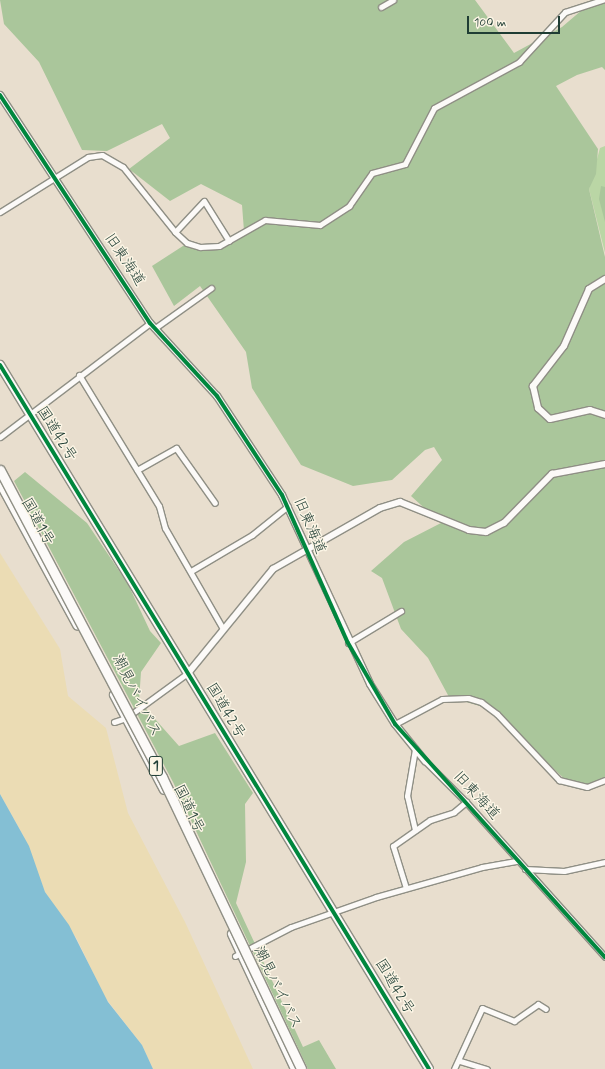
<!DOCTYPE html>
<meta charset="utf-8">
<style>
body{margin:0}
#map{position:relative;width:605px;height:1069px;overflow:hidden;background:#e8dece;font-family:Mynerve,"Klee One",sans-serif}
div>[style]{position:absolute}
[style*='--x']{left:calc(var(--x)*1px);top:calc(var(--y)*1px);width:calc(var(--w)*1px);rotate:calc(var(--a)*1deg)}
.green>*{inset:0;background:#bad6a5}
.forest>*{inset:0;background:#aac69b}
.sand>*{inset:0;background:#ebdcb4}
.water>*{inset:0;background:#84bfd4}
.roads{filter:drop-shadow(1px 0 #8f8f85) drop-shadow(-1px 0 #8f8f85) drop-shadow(0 1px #8f8f85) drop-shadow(0 -1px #8f8f85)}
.minor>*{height:5px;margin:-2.5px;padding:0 2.5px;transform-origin:2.5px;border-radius:2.5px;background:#fcfaf8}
.tertiary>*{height:6px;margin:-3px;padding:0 3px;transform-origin:3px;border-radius:3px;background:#fcfaf8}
.trunk>*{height:8px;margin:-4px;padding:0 4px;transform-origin:4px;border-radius:4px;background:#fcfaf8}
.bridges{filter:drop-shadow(1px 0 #8f8f85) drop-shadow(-1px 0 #8f8f85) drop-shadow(0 1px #8f8f85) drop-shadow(0 -1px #8f8f85)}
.motorway-bridge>*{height:9px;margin:-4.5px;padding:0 4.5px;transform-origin:4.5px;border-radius:4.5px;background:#fcfaf8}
.cycleway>*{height:4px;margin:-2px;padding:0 2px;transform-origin:2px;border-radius:2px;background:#00873e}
span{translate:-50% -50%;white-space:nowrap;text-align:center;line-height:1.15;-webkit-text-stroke:3px #fcf5e5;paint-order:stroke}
.shield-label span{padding:1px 3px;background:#fcf5e5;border:1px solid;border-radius:3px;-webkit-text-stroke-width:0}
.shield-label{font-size:14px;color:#1f3d34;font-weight:700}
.street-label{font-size:15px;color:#1f3d34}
.scale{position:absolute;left:467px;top:16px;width:93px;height:18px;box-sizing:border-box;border:2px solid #1f3d34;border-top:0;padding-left:5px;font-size:12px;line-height:14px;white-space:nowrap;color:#1f3d34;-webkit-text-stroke:3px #fcf5e5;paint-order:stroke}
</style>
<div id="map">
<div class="green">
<i style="clip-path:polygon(605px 146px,605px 253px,589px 189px,600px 148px)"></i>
</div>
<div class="forest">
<i style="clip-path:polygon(0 0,475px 0,514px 53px,562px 27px,589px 4px,605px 3px,605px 70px,602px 67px,577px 75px,556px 86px,598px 149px,596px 174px,589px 189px,605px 257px,605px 779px,594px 785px,571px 785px,490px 709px,449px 697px,428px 658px,401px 629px,382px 578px,371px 571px,404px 542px,441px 523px,411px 496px,442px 460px,434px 447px,425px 450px,392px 480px,353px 486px,301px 465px,252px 388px,246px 352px,200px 286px,174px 306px,152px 266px,186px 244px,219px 246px,244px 231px,242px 205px,201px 184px,170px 201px,129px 169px,170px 138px,162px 124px,107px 151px,82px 150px,39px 62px,4px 24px)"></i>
<i style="clip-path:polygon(601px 186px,605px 187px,605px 222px,599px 199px)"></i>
<i style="clip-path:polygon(25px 472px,87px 523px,128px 584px,150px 631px,161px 643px,141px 672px,139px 701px,179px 746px,215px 733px,253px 793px,245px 804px,246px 862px,236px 903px,303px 1047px,319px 1040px,336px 1069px,308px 1069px,173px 782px,14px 481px)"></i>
</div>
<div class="sand">
<i style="clip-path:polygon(0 553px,60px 649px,68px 696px,106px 728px,128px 813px,185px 922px,253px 1069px,153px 1069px,142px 1045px,104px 996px,77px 939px,45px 892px,23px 835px,0 794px)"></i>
</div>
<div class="water">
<i style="clip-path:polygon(0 794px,29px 846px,45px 892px,69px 925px,108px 1002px,142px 1045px,153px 1069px,0 1069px)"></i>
</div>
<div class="roads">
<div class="minor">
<i style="--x:381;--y:7;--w:14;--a:-30"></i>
<i style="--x:0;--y:212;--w:104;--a:-32"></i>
<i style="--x:88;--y:157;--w:14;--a:-8"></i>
<i style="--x:102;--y:155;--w:24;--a:30"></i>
<i style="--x:123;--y:167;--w:83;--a:51.3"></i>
<i style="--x:175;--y:232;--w:16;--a:43"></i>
<i style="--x:187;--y:243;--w:14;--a:17"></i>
<i style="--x:200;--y:247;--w:19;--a:-3"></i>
<i style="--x:219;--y:246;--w:53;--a:-29.5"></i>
<i style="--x:265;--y:220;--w:55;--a:5.2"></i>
<i style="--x:320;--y:225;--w:35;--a:-33"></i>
<i style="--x:349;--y:206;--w:40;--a:-55.1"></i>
<i style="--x:372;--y:173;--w:34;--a:-15"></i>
<i style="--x:405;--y:164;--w:63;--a:-62.6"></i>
<i style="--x:434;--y:108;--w:97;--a:-28.4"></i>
<i style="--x:519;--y:62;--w:68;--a:-47.4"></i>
<i style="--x:565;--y:12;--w:40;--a:-18"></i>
<i style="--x:175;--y:232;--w:42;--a:-46.9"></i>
<i style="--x:204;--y:201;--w:47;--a:58"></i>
<i style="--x:155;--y:328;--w:69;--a:-35.5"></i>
<i style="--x:79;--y:375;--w:153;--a:58.6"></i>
<i style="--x:159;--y:506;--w:23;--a:75"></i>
<i style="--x:165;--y:528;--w:116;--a:60.1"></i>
<i style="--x:0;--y:437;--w:188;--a:-37.2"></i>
<i style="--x:137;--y:470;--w:45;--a:-29.4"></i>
<i style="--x:176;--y:448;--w:67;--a:54.7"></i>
<i style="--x:191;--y:571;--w:71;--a:-30.5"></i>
<i style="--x:252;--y:535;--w:46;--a:-38.9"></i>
<i style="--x:348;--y:643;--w:62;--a:-31.1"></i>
<i style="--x:114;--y:722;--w:13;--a:-18"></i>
<i style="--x:126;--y:718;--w:78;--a:-36.1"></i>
<i style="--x:395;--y:724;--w:53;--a:-28"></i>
<i style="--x:442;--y:699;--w:26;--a:-2"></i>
<i style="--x:468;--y:698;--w:14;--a:17"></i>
<i style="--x:481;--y:702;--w:20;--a:37"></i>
<i style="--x:497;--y:714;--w:91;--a:46.8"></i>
<i style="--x:559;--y:780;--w:29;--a:14"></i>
<i style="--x:587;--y:787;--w:19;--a:-21"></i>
<i style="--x:425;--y:761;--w:58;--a:45"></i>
<i style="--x:466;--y:802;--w:208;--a:48.1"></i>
<i style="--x:415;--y:830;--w:35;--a:-103"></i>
<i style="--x:407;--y:796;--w:48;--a:-80.3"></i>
<i style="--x:525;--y:869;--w:39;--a:3"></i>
<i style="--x:564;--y:871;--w:42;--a:-12.4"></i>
<i style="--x:406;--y:888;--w:44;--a:-107.2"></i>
<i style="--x:393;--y:846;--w:45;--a:-35.1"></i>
<i style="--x:430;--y:820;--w:25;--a:-18"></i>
<i style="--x:454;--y:812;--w:16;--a:-40"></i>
<i style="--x:235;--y:956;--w:63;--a:-27.4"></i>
<i style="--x:291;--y:927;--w:90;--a:-19.4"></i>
<i style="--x:376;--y:897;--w:110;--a:-15.8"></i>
<i style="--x:482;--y:867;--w:36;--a:-10"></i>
<i style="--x:460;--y:1061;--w:28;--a:17"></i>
<i style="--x:454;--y:1069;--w:67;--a:-65.3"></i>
<i style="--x:482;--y:1008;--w:35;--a:22"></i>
<i style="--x:514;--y:1021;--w:29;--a:-35"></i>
<i style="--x:538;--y:1004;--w:9;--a:32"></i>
</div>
<div class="tertiary">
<i style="--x:0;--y:95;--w:273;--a:56.7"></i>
<i style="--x:150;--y:323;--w:99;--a:47.5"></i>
<i style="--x:217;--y:396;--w:118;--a:56.7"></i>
<i style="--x:282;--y:495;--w:208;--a:65"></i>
<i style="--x:370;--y:684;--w:47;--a:58"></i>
<i style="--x:395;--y:724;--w:48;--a:51"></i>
<i style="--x:605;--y:279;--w:19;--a:148"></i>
<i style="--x:589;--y:289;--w:62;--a:113.7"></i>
<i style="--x:564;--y:346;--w:51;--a:127.8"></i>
<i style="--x:533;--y:386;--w:23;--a:77"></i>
<i style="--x:538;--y:408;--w:16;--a:43"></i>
<i style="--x:550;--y:419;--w:41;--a:-12.7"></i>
<i style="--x:590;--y:410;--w:16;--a:18"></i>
<i style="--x:189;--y:672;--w:133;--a:-50.8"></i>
<i style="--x:273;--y:569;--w:123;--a:-29.7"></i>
<i style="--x:380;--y:508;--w:21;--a:-17"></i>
<i style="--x:400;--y:502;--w:74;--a:22.1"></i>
<i style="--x:469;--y:530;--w:17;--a:7"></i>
<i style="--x:486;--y:532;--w:20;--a:-27"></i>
<i style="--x:504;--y:523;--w:69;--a:-45.6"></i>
<i style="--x:552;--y:474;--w:54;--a:-10.7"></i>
</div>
<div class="trunk">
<i style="--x:0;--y:365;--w:824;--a:58.64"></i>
<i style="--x:0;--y:483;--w:162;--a:61.5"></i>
<i style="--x:114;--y:695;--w:107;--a:62.2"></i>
<i style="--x:232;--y:934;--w:149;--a:65"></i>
</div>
</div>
<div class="bridges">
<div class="motorway-bridge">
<i style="--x:0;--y:470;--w:347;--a:62.2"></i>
<i style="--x:162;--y:777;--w:323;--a:64.5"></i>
</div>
</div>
<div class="cycleway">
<i style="--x:0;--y:95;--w:273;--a:56.7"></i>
<i style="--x:150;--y:323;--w:99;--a:47.5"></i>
<i style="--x:217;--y:396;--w:118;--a:56.7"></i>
<i style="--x:282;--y:495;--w:162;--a:66"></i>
<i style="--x:348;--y:643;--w:94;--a:59.9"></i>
<i style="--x:395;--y:724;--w:314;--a:48"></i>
<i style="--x:0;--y:365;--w:824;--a:58.64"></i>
</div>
<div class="shield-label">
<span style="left:156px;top:766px">1</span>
</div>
<div class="street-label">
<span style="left:124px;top:260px;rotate:56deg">旧東海道</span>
<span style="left:56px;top:434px;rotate:58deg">国道42号</span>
<span style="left:37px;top:522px;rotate:61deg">国道1号</span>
<span style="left:309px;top:526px;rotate:67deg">旧東海道</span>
<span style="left:136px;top:696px;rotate:63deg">潮見バイパス</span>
<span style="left:225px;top:711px;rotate:59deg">国道42号</span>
<span style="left:476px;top:796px;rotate:47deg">旧東海道</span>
<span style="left:188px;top:809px;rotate:64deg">国道1号</span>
<span style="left:394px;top:987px;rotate:59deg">国道42号</span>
<span style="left:277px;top:988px;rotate:64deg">潮見バイパス</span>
</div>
<div class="scale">100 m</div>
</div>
